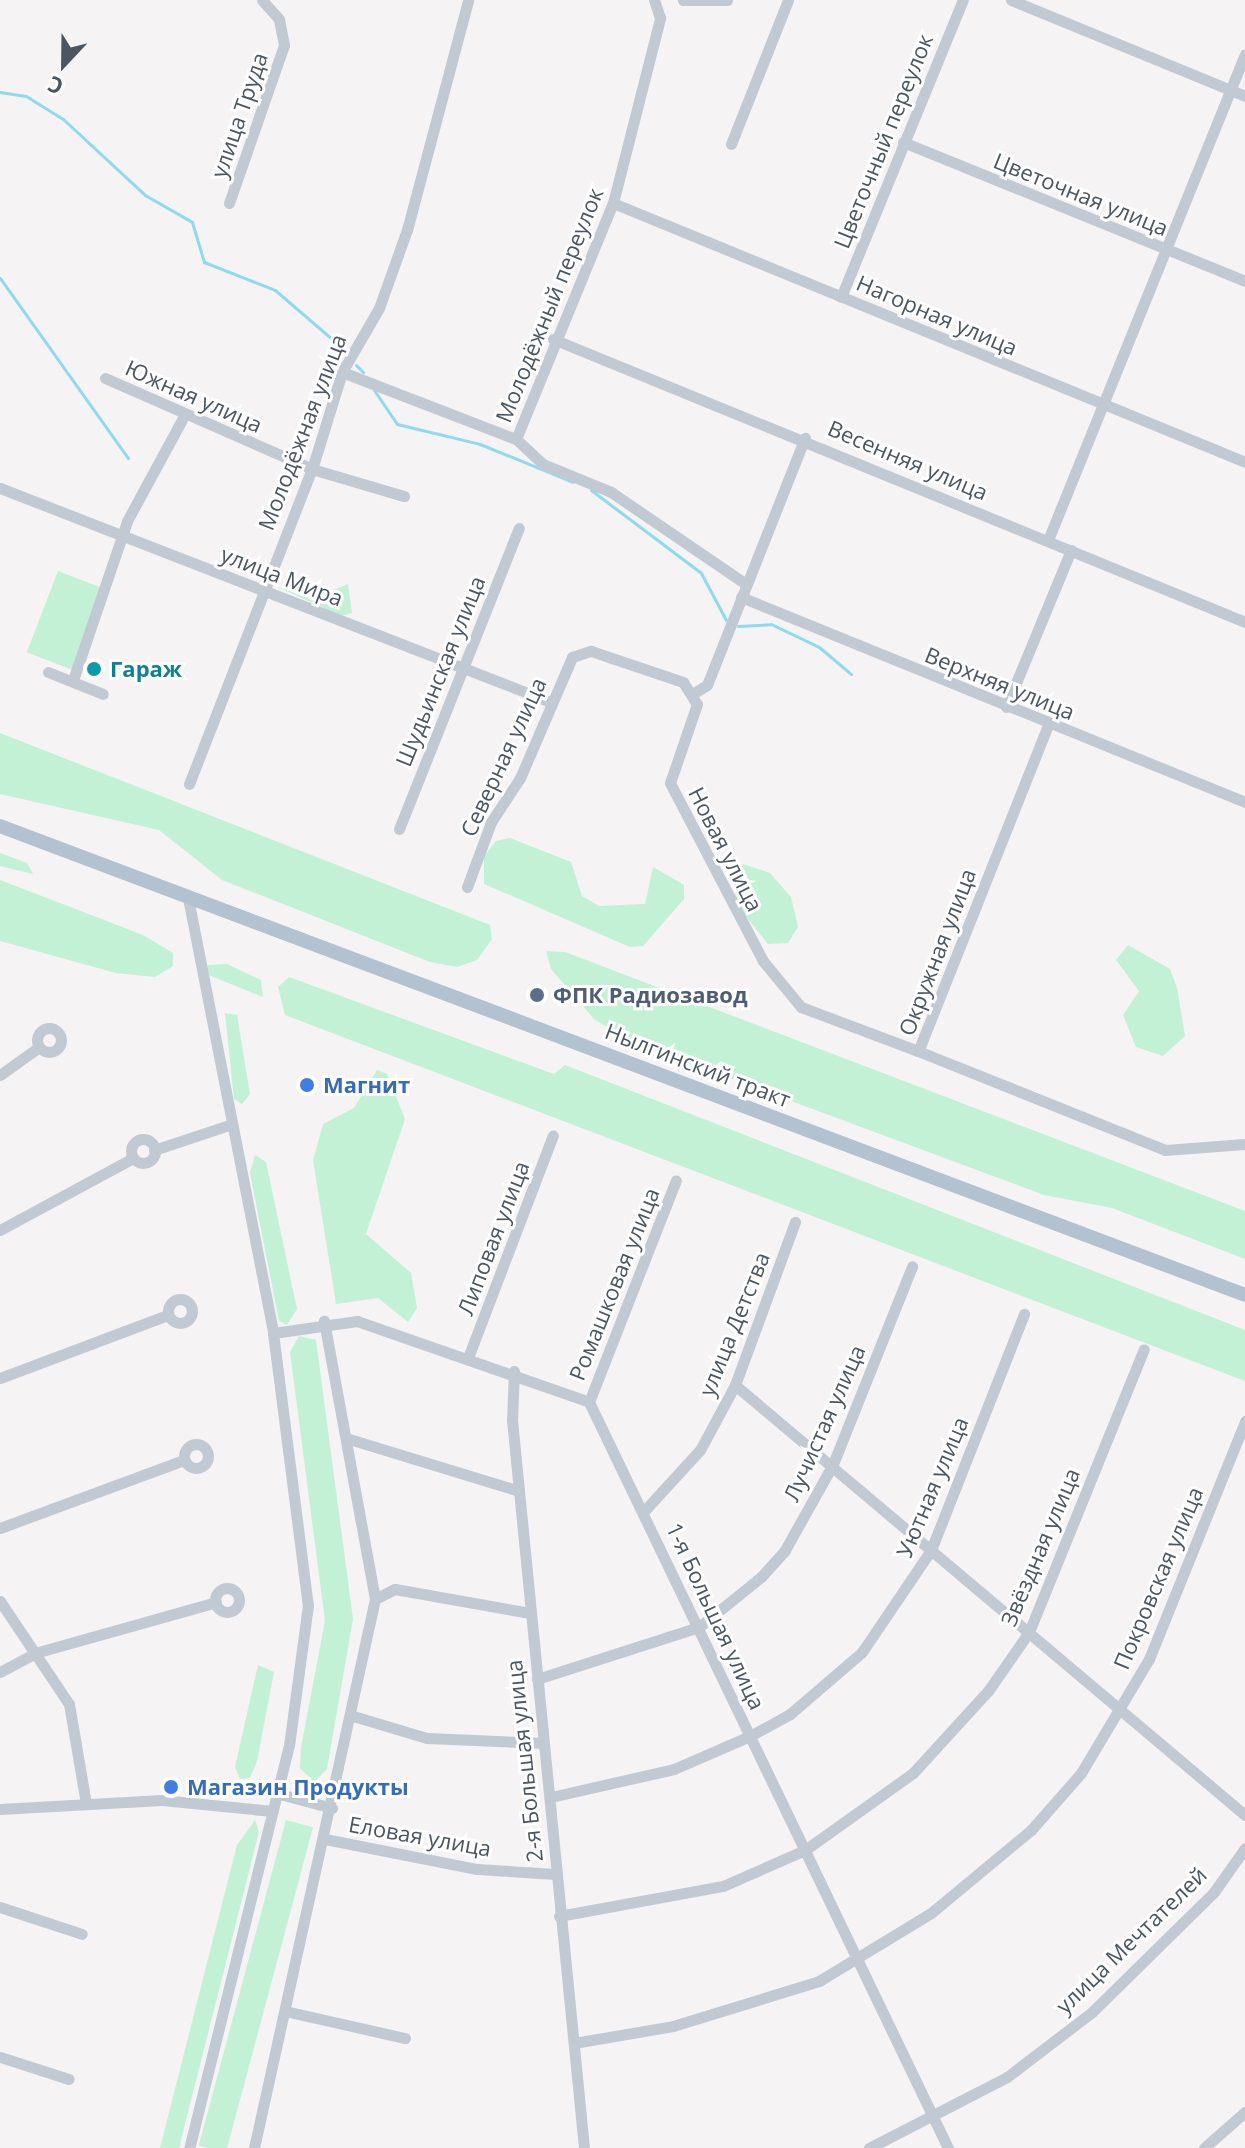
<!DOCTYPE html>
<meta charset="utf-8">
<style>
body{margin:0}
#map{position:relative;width:1245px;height:2148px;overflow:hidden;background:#f5f3f3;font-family:"Open Sans",sans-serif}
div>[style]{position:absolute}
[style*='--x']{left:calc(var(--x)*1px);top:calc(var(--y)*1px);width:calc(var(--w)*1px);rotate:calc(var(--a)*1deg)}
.green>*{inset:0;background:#c3f1d5;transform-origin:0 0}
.stream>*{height:3px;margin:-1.5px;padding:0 1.5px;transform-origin:1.5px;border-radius:1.5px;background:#90daee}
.minor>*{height:11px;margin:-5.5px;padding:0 5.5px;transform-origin:5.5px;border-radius:5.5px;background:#c1cad2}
.minor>.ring{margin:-5.5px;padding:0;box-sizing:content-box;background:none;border:11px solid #c1cad2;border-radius:50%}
.major>*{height:14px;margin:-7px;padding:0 7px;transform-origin:7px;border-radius:7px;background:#b3c2d1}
.dots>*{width:22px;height:22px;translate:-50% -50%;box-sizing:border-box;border:4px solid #fff;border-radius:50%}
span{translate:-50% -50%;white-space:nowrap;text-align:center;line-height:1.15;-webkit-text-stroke:6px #fff;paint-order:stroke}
.street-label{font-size:22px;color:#4a5661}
.culture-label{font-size:22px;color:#0d838f;font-weight:700}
.left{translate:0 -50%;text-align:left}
.service-label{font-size:22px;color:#4e5e75;font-weight:700}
.shop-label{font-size:22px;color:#366cbe;font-weight:700}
.north{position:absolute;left:24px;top:24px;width:80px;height:80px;-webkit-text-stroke:6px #fff;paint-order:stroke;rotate:202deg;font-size:22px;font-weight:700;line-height:32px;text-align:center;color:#4a5661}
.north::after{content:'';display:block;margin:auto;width:28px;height:36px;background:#4a5661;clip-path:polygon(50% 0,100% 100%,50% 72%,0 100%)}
</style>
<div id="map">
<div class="green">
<i style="clip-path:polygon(914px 59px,925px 66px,896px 120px,891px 108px)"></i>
<i style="left:58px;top:571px;width:48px;height:87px;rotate:21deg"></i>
<i style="clip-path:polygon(348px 584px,352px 613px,341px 616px,278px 587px,318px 597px)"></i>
<i style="clip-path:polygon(0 733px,490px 925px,492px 939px,477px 960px,457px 967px,430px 962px,222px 880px,159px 830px,0 794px)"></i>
<i style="clip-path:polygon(510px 838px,571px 862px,582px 896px,599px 906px,645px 904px,653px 867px,684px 885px,684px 899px,643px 946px,630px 947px,484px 884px,484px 856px,496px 841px)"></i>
<i style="clip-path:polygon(0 853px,27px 863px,33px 874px,0 866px)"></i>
<i style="clip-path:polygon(743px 864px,770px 873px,791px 897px,798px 927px,788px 943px,768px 944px,737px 905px,733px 879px)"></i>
<i style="clip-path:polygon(0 880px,143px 935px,173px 953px,173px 966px,155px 977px,116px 973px,0 941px)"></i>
<i style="clip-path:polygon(1128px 945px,1170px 969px,1177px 988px,1185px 1036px,1163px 1056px,1136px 1047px,1123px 1015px,1139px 991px,1116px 960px)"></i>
<i style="clip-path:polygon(546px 951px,565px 952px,1245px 1211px,1245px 1259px,1112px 1208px,1044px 1195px,627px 1040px,594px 1019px,551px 969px)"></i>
<i style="clip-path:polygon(227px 964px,261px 980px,263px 997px,206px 974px,208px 965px)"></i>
<i style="clip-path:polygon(289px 977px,554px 1074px,565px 1065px,1245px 1330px,1245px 1381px,285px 1015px,278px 987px)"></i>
<i style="clip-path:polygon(225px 1013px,237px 1015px,250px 1094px,242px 1104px,234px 1099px)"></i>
<i style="clip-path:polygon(377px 1070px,387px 1074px,405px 1119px,366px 1234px,411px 1273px,417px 1308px,408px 1322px,378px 1298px,336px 1304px,313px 1160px,323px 1124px,354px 1108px)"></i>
<i style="clip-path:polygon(255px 1155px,266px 1162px,297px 1309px,287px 1325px,279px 1321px,250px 1173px)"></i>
<i style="clip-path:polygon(299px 1336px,316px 1340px,353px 1619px,327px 1769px,314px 1782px,300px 1768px,301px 1747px,325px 1621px,290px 1352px)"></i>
<i style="clip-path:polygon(258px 1665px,274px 1672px,257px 1761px,250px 1778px,240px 1779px,235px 1767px)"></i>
<i style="clip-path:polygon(255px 1820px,259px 1832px,179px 2148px,160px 2148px,237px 1845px)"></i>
<i style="left:286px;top:1820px;width:28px;height:337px;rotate:15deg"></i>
</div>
<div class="stream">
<i style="--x:0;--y:92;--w:26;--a:9"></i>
<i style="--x:26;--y:96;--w:44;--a:31.9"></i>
<i style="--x:63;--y:119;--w:112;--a:42.8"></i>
<i style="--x:145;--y:195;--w:54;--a:29.9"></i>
<i style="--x:192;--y:222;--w:42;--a:73.3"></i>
<i style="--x:204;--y:262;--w:76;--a:21.5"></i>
<i style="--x:275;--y:290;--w:84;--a:40.7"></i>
<i style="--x:0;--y:278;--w:221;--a:54.6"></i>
<i style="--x:356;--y:365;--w:10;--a:45"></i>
<i style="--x:374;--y:390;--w:41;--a:55.9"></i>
<i style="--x:397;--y:424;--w:85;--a:13.5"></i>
<i style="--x:480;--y:444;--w:100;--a:22.2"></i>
<i style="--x:591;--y:490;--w:138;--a:37"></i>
<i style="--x:701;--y:573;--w:53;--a:62"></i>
<i style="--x:738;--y:626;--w:33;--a:-3"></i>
<i style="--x:771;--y:624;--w:53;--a:25.6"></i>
<i style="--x:819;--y:647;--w:42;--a:40.2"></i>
</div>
<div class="minor">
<i style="--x:683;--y:0;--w:44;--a:0"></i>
<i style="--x:1011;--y:0;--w:253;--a:22.3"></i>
<i style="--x:903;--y:142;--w:369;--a:22.1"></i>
<i style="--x:731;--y:144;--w:155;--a:-68.4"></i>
<i style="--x:229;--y:203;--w:167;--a:-70.8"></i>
<i style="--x:284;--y:45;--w:26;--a:-101"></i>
<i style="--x:279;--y:19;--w:25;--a:-132"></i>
<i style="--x:613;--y:203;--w:683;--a:22.28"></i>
<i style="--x:841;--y:297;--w:321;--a:-67.7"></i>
<i style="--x:553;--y:339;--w:748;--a:22.24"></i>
<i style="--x:342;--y:372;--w:186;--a:21.1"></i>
<i style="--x:516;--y:439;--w:37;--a:43"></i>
<i style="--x:543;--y:464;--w:74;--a:22.4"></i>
<i style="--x:611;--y:492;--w:163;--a:34.3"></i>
<i style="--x:105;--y:378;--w:226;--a:23.7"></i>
<i style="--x:312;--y:469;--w:96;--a:16.4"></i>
<i style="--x:516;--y:439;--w:255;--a:-67.7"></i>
<i style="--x:613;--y:203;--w:191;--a:-75.7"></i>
<i style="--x:660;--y:18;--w:19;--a:-108"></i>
<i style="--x:0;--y:488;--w:591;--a:21.23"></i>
<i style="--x:1048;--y:540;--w:524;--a:-67.93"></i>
<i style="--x:741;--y:597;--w:544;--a:22.13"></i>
<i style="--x:48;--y:672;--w:59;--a:21.8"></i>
<i style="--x:73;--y:680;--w:168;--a:-71.2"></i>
<i style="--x:127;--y:521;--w:119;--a:-61.5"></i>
<i style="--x:694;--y:693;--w:15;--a:-32"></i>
<i style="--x:707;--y:685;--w:266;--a:-68.4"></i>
<i style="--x:1006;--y:707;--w:170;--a:-67.5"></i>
<i style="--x:1048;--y:725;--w:351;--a:111.7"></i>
<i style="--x:918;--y:1051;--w:266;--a:21.8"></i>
<i style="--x:1165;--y:1150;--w:80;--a:-4.3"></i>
<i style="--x:189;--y:784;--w:338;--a:-68.7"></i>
<i style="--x:312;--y:469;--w:102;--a:-72.8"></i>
<i style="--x:342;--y:372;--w:74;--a:-60"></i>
<i style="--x:379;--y:308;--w:83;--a:-70.3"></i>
<i style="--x:407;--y:230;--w:238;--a:-75.1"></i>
<i style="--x:399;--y:829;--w:324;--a:-68.3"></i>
<i style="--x:467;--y:887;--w:69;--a:-69.7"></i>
<i style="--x:491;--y:822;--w:53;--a:-56.6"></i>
<i style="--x:520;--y:778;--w:132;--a:-66.7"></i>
<i style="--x:572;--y:657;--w:20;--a:-18"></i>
<i style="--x:591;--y:651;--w:97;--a:18.6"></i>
<i style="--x:683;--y:682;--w:26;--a:58"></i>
<i style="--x:697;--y:704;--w:83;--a:108.9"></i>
<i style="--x:670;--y:783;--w:201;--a:62.4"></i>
<i style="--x:763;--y:961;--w:60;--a:50.4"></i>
<i style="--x:801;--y:1007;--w:125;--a:20.6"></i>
<i style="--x:188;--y:898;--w:443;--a:78.9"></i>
<i style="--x:273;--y:1333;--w:274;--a:82.7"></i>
<i style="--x:308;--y:1605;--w:141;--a:97.7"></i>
<i style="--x:289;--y:1745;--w:415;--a:103.9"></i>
<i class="ring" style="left:37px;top:1028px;width:13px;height:13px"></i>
<i style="--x:0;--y:1075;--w:48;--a:-35.7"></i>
<i class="ring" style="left:131px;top:1139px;width:13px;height:13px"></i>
<i style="--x:154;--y:1150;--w:82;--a:-18.4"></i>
<i style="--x:0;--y:1230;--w:151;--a:-28.4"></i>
<i class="ring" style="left:168px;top:1299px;width:13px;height:13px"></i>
<i style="--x:273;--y:1333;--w:85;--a:-8.1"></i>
<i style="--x:357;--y:1321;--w:246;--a:19.2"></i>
<i style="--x:589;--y:1402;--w:828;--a:64.3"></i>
<i style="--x:469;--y:1355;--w:235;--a:-69.1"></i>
<i style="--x:514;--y:1371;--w:49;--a:92.3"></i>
<i style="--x:512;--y:1420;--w:732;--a:84.35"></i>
<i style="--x:0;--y:1378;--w:179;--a:-20.6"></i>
<i style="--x:735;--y:1385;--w:667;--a:40.14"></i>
<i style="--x:589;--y:1402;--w:238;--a:-68.6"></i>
<i style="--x:346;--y:1438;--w:181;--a:17"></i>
<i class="ring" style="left:184px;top:1444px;width:13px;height:13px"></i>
<i style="--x:645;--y:1510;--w:81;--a:-47.5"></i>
<i style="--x:700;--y:1450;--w:74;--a:-61.7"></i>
<i style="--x:735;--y:1385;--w:174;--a:-69.8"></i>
<i style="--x:0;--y:1528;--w:196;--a:-20.3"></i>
<i class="ring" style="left:215px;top:1588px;width:13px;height:13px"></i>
<i style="--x:375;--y:1599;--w:22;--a:-27"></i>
<i style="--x:395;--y:1589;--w:137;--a:10.1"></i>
<i style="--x:0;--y:1601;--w:124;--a:56.2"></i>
<i style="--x:69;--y:1704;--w:100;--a:80.3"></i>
<i style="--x:0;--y:1672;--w:40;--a:-28"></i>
<i style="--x:35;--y:1653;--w:188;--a:-15.7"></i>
<i style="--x:537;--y:1679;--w:170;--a:-17.8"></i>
<i style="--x:699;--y:1627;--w:80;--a:-38.9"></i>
<i style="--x:761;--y:1577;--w:36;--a:-48"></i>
<i style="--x:785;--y:1550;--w:98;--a:-60.8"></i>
<i style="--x:833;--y:1464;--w:213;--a:-68.2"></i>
<i style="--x:353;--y:1716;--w:77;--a:16.6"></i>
<i style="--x:427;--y:1738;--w:116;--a:2.5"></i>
<i style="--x:276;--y:1793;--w:58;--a:15"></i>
<i style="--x:551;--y:1797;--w:126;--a:-12.8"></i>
<i style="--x:674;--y:1769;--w:83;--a:-23.5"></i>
<i style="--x:750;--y:1736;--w:46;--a:-28.8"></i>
<i style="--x:790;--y:1714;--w:95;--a:-40.7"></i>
<i style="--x:862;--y:1652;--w:123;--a:-55.9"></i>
<i style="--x:931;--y:1550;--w:254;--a:-68.5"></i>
<i style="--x:0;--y:1809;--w:162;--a:-3.2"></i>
<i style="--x:162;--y:1800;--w:111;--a:5.7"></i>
<i style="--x:325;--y:1839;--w:155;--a:11.2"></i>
<i style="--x:477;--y:1869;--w:78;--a:3.7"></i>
<i style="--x:0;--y:1907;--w:86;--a:18.2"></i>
<i style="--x:559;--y:1916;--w:167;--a:-10.4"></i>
<i style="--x:723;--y:1886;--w:90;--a:-23.7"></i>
<i style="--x:805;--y:1850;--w:133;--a:-35.5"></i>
<i style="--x:913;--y:1773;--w:111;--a:-47.6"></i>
<i style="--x:988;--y:1691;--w:72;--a:-55.2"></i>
<i style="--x:1029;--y:1632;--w:305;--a:-67.9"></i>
<i style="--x:285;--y:2011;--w:123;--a:12.7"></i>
<i style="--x:574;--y:2043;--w:100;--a:-9.7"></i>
<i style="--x:673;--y:2026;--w:153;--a:-17.1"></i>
<i style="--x:819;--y:1981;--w:131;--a:-31.3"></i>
<i style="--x:931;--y:1913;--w:130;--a:-39.7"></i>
<i style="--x:1031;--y:1830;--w:76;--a:-48.7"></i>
<i style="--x:1081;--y:1773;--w:133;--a:-59.2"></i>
<i style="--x:1149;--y:1659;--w:257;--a:-68"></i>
<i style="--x:0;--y:2057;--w:72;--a:17.7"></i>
<i style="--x:254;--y:2148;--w:562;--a:-77.57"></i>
<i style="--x:375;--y:1599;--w:283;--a:-100.4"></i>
<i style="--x:869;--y:2148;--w:155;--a:-27.2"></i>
<i style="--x:1007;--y:2077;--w:107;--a:-37.4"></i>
<i style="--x:1092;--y:2012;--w:171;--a:-44.5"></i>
<i style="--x:1214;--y:1892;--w:54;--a:-54.8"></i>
<i style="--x:1204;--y:2148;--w:55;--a:-41.3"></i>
</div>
<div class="major">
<i style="--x:0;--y:826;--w:1330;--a:20.64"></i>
</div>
<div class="dots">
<i style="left:94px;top:669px;background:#0f9aa8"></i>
<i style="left:537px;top:995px;background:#5c6f8a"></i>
<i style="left:307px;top:1085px;background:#3f7fe0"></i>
<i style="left:171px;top:1787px;background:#3f7fe0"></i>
</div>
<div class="street-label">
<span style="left:239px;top:115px;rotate:-71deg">улица Труда</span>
<span style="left:883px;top:141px;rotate:-68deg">Цветочный переулок</span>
<span style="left:1081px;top:194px;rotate:22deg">Цветочная улица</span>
<span style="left:549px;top:305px;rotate:-68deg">Молодёжный переулок</span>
<span style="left:937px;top:315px;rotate:23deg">Нагорная улица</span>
<span style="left:194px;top:396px;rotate:24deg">Южная улица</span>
<span style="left:302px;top:432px;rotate:-69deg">Молодёжная улица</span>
<span style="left:908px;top:460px;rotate:23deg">Весенняя улица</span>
<span style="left:282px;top:576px;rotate:21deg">улица Мира</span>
<span style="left:440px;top:671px;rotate:-68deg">Шудьинская улица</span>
<span style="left:1000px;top:683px;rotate:22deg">Верхняя улица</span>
<span style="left:503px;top:757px;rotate:-65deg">Северная улица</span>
<span style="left:726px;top:849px;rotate:63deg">Новая улица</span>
<span style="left:937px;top:952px;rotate:-69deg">Окружная улица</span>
<span style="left:698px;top:1065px;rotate:21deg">Нылгинский тракт</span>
<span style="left:493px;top:1238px;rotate:-69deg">Липовая улица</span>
<span style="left:614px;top:1284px;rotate:-68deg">Ромашковая улица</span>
<span style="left:734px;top:1324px;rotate:-68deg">улица Детства</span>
<span style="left:824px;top:1423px;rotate:-66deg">Лучистая улица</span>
<span style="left:932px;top:1487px;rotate:-67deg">Уютная улица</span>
<span style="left:1040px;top:1547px;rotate:-67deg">Звёздная улица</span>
<span style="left:1158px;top:1578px;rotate:-67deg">Покровская улица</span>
<span style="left:716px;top:1616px;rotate:65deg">1-я Большая улица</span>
<span style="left:524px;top:1761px;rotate:-96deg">2-я Большая улица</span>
<span style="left:420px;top:1836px;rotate:10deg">Еловая улица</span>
<span style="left:1131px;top:1940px;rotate:-44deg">улица Мечтателей</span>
</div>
<div class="culture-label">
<span class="left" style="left:110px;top:669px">Гараж</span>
</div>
<div class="service-label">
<span class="left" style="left:553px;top:995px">ФПК Радиозавод</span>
</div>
<div class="shop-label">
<span class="left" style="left:323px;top:1085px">Магнит</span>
<span class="left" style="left:187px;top:1787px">Магазин Продукты</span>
</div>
<div class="north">С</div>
</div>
